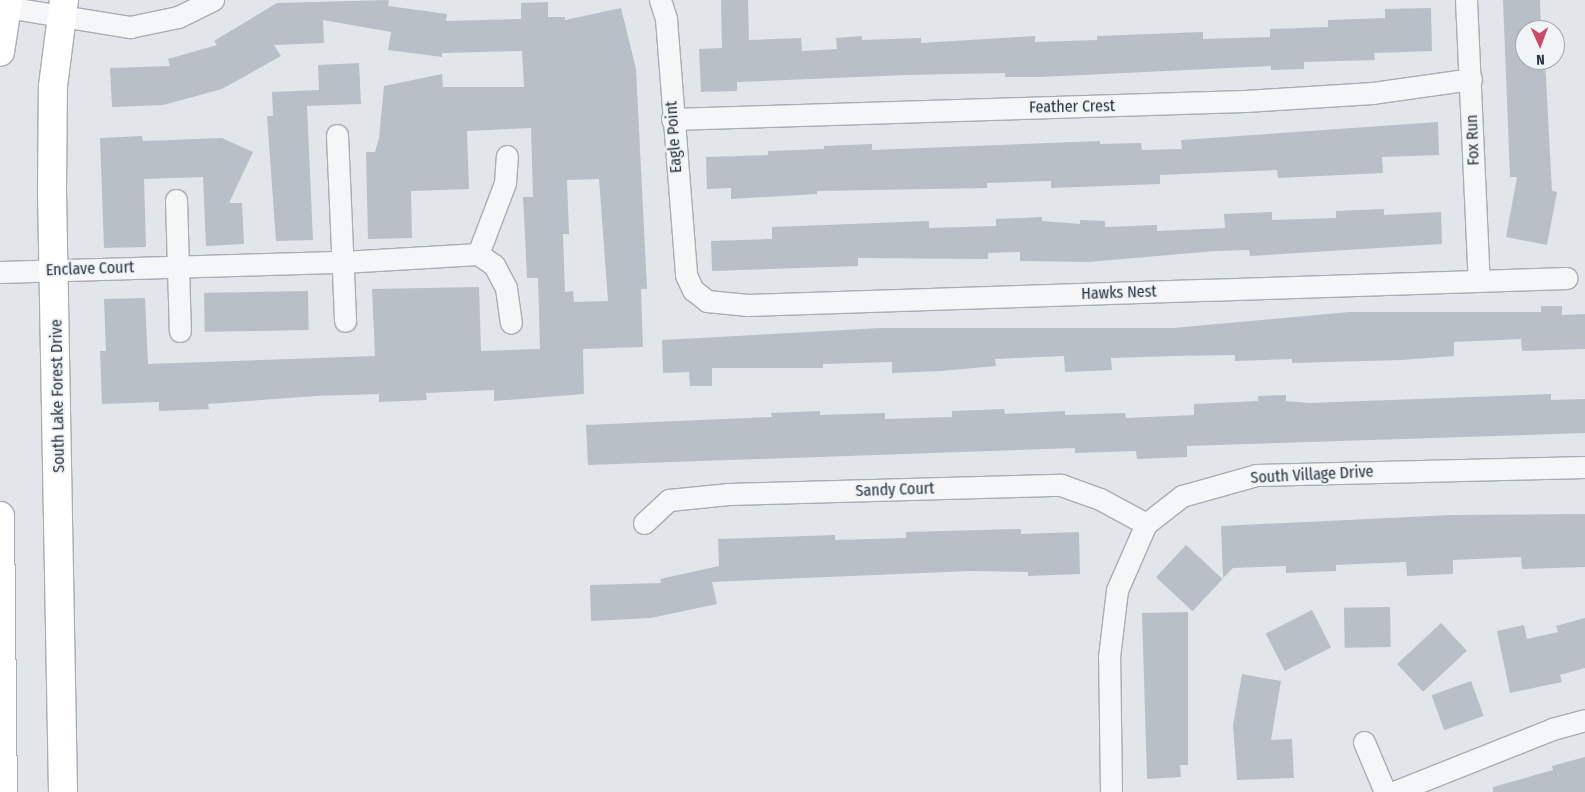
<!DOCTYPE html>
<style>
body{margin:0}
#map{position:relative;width:1585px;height:792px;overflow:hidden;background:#e2e6ea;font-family:"Fira Sans Condensed",sans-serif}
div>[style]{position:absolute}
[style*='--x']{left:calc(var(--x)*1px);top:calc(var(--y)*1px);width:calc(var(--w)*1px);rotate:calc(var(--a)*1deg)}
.building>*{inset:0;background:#b9bfc6;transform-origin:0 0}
.roads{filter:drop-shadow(1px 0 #a7adb4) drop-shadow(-1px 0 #a7adb4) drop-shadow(0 1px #a7adb4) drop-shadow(0 -1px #a7adb4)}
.minor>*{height:21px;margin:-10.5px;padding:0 10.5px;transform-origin:10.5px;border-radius:10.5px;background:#f4f6f8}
.secondary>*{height:28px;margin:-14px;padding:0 14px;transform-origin:14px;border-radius:14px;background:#fff}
span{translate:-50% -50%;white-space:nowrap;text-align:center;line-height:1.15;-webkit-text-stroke:4px #f1f4f7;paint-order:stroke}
.street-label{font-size:16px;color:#2a3541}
.north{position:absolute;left:1515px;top:20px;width:50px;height:50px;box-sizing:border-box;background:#f1f4f7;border:1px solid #a1a8ae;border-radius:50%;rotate:178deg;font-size:14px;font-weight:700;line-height:20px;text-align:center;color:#2a3541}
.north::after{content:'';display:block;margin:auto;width:18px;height:22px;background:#cb4a69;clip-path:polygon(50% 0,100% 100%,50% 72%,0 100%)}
</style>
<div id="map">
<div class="building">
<i style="clip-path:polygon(evenodd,389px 0,388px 6px,447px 14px,446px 21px,521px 19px,521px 3px,548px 2px,548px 17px,565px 17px,565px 20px,621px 8px,636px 69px,647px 289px,641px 289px,643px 347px,583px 349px,584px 394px,494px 401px,494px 390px,426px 393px,427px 400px,379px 402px,379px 394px,316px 396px,208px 404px,209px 409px,159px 411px,159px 402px,102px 404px,100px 351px,106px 351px,104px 299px,145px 298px,148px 364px,375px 356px,372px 289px,479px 287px,481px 351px,540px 349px,538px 278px,527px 278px,525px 235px,523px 197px,533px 197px,531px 128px,467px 131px,469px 189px,411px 191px,412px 238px,368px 239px,366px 152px,375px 152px,379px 138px,384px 86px,442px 74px,443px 87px,524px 87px,522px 51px,442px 53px,442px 57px,388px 50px,391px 32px,323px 20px,324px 43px,274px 45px,281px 56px,222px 89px,163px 105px,112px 107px,110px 68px,170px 66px,168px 59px,217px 45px,214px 41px,277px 3px,389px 0,599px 179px,608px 301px,574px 302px,573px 291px,565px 292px,563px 234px,569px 234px,567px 180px,599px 179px)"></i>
<i style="clip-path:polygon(721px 0,748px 0,749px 40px,801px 38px,802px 51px,837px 49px,836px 38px,862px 36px,862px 40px,921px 38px,921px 43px,1035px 36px,1035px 42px,1097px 40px,1097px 36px,1203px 32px,1203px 39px,1270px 37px,1270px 29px,1328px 27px,1328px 20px,1385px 18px,1385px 9px,1431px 8px,1432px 51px,1374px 53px,1375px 60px,1304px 62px,1304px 69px,1271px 70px,1271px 66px,1041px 77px,1005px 77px,1005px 73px,906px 75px,737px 82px,737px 91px,701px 92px,699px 49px,722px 48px)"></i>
<i style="clip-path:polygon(1503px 0,1540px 0,1541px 30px,1525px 30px,1525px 60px,1545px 60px,1552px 191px,1557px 192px,1547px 245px,1506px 237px,1517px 177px,1510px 177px)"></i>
<i style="clip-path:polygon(359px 63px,361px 104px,307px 106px,313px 240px,276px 241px,267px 116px,273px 116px,272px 92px,319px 90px,318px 65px)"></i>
<i style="clip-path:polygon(1438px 122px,1439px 155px,1382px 157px,1383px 173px,1278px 178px,1277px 170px,1160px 175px,1160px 184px,1051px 188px,1051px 181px,987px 183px,987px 188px,817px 191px,817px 194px,731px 199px,731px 188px,707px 189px,706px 157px,768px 155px,768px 151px,824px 149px,824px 146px,872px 144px,872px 150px,1100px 141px,1100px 144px,1141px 143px,1142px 150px,1182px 149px,1181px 140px)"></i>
<i style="clip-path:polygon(142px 136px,143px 141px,222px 138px,253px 152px,229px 203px,242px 203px,244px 244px,206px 246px,203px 177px,144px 179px,146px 247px,104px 248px,100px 138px)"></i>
<i style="clip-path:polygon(1384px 209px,1384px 215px,1441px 212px,1442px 244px,1250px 256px,1249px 250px,1215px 251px,1088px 262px,1020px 261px,1020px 252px,988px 253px,988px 259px,858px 258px,858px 266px,712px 271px,711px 241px,772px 239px,772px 227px,929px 221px,929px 228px,996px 226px,996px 219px,1042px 217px,1042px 221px,1080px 224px,1080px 220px,1105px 221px,1105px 227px,1157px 225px,1157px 231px,1225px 228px,1224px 214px,1272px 212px,1272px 220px,1336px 218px,1336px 211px)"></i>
<i style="left:308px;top:291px;width:39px;height:104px;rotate:89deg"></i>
<i style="clip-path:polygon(1541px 306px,1562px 306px,1562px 315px,1585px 314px,1585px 349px,1522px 351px,1521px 339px,1454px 342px,1454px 356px,1401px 360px,1292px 363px,1292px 359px,1235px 361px,1235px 355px,1174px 356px,1111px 358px,1112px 370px,1065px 372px,1064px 356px,995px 359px,996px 366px,941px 371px,892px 373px,892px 362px,823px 364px,823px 368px,712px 368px,712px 386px,690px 386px,689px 372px,663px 373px,662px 340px,881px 328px,1173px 328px,1349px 312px,1541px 312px)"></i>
<i style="clip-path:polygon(1551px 394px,1551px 400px,1585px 399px,1585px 433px,1187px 446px,1187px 457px,1137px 459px,1136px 451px,1075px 453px,1075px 448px,588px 465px,586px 425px,772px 417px,771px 413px,820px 411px,820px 415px,885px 413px,885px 419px,952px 417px,952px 411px,1004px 409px,1005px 414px,1065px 411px,1065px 415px,1125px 413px,1126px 418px,1194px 415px,1194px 404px,1258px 401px,1258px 396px,1286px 395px,1286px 401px,1309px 403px)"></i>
<i style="clip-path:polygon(1585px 514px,1585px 567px,1522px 569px,1521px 557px,1453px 560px,1453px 574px,1407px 576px,1406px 562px,1336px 565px,1336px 571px,1286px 573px,1286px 566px,1233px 568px,1223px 578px,1221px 526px,1451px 515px)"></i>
<i style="clip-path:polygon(1021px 529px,1021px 534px,1079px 532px,1080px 574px,1028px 576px,1028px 572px,970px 571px,712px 582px,717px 604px,651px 618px,591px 621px,590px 585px,661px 583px,660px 579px,719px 566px,718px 539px,835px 535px,835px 540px,906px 538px,906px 532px)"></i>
<i style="left:1186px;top:545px;width:50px;height:44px;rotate:43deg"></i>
<i style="left:1390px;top:607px;width:40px;height:46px;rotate:89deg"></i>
<i style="left:1312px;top:610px;width:42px;height:52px;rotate:63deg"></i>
<i style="clip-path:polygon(1188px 612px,1188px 765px,1180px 765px,1181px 777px,1147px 779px,1142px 613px)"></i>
<i style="clip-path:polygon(1585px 618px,1585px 668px,1560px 675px,1562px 682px,1510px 693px,1497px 631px,1524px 625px,1527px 639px,1558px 632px,1556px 626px)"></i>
<i style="left:1441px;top:623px;width:38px;height:60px;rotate:47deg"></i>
<i style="clip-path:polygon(1242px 674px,1281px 681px,1271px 740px,1292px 739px,1294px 778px,1237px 780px,1233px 725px)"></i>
<i style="left:1471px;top:681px;width:37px;height:42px;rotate:70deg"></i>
<i style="clip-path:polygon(1585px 757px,1585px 792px,1493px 792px,1493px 787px,1553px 770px,1552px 766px)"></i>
</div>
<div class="roads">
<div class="minor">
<i style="--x:660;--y:0;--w:20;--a:72"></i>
<i style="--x:666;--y:19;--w:257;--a:85.5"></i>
<i style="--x:686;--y:275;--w:17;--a:65"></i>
<i style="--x:693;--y:290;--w:18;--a:38"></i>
<i style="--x:707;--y:301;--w:41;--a:5.6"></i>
<i style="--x:748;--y:305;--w:819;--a:-1.89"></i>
<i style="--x:1466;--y:0;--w:281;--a:87.4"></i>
<i style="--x:6;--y:7;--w:126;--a:9.2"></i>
<i style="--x:130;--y:27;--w:49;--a:-11.8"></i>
<i style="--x:178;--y:17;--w:39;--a:-26"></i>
<i style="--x:672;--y:119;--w:573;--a:-1.8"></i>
<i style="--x:1245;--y:101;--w:128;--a:-3.6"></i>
<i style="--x:1373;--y:93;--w:99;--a:-8.1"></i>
<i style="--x:337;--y:135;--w:186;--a:87.5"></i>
<i style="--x:176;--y:200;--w:131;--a:88.3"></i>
<i style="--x:478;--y:254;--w:19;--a:35"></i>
<i style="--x:494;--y:265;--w:26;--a:62"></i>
<i style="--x:506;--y:288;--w:35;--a:82"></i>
<i style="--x:0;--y:272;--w:343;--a:-1.7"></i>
<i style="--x:343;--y:262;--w:135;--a:-3.4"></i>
<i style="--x:478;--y:254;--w:76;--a:-69.2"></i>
<i style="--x:505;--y:183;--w:27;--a:-86"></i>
<i style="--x:644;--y:523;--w:34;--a:-43"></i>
<i style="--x:669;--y:500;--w:60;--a:-5.7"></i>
<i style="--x:729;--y:494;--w:332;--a:-1.6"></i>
<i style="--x:1061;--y:485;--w:41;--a:19.7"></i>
<i style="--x:1100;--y:499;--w:52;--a:28.5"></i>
<i style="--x:1364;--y:742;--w:54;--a:67.2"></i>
<i style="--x:1111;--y:792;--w:135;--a:-90.8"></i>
<i style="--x:1109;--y:657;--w:67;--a:-83.2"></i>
<i style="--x:1117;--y:590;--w:72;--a:-66.3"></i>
<i style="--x:1146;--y:524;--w:46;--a:-37.9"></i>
<i style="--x:1182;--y:496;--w:77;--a:-15.8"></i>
<i style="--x:1256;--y:475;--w:329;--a:-1.4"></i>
<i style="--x:1394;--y:792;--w:170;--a:-21.7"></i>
<i style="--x:1552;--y:729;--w:34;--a:-15"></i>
</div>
<div class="secondary">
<i style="--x:0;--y:52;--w:53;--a:-81.3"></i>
<i style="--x:0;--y:516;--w:276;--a:89.4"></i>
<i style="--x:63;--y:792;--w:600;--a:-91.05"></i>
<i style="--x:52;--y:192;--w:106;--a:-89.5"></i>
<i style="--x:53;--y:86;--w:87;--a:-82.7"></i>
</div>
</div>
<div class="street-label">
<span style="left:1072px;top:107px;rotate:-1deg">Feather Crest</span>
<span style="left:674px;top:137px;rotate:-94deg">Eagle Point</span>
<span style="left:1473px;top:140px;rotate:-92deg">Fox Run</span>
<span style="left:90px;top:269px;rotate:-2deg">Enclave Court</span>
<span style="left:1119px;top:293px;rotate:-2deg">Hawks Nest</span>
<span style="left:58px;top:396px;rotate:-91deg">South Lake Forest Drive</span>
<span style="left:1312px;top:475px;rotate:-3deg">South Village Drive</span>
<span style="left:895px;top:490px;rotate:-2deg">Sandy Court</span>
</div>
<div class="north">N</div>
</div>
